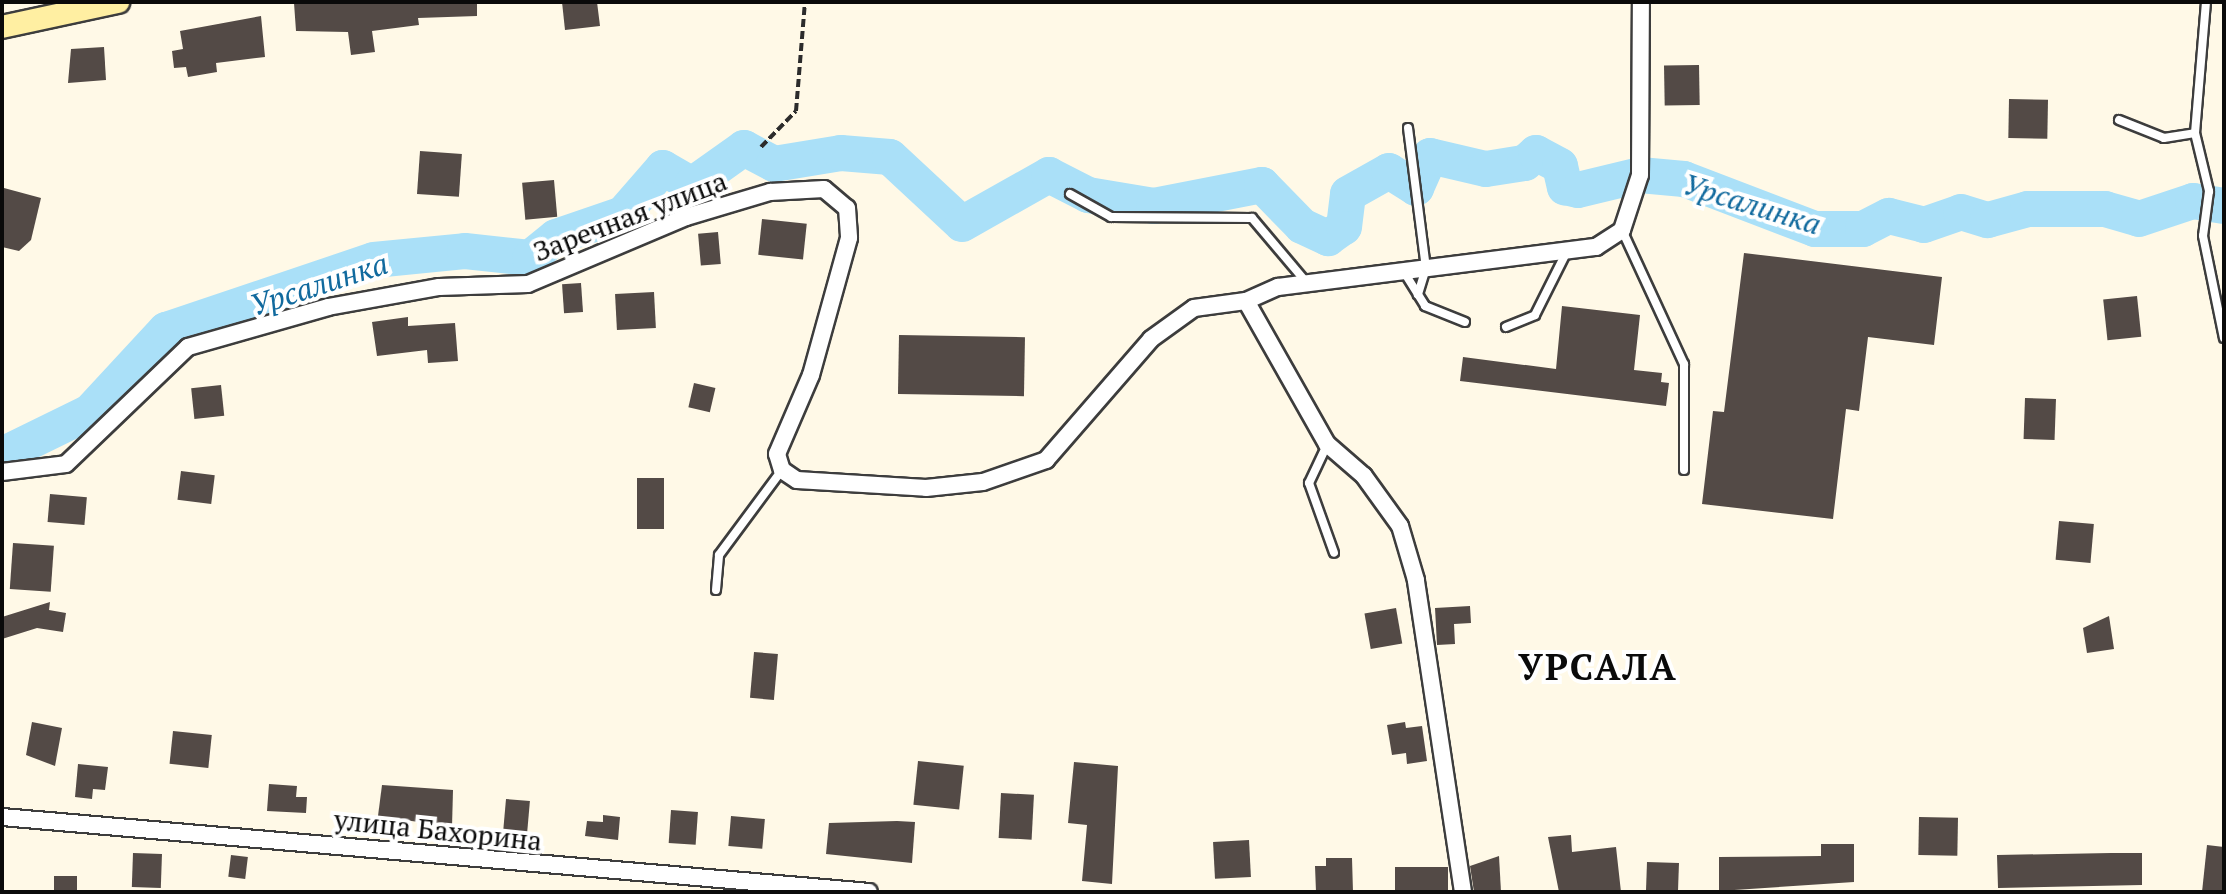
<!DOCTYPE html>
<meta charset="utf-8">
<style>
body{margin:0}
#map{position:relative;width:2226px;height:894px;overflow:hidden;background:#fff9e7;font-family:"PT Serif",serif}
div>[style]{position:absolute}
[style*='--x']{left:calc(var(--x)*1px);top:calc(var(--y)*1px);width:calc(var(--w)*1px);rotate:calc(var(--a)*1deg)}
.river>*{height:36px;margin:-18px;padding:0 18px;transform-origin:18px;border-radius:18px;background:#aae0f8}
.building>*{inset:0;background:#534a46;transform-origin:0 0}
.path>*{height:4px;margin-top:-2px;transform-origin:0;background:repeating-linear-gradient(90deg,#2c2c2c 0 8px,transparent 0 12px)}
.roads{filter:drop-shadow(2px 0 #3d3d3d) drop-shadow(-2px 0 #3d3d3d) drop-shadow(0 2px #3d3d3d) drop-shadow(0 -2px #3d3d3d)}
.lane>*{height:8px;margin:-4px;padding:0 4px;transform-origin:4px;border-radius:4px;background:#fff}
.street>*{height:16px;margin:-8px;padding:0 8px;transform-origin:8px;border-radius:8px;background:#fff}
.secondary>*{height:22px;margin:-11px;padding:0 11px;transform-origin:11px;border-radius:11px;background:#ffefa2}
span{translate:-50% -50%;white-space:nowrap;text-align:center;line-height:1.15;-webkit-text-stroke:8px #fff;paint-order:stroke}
.street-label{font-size:28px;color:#0a0a0a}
.water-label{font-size:30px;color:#116a9e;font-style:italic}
.district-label{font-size:36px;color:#0a0a0a;font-weight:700;letter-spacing:2px}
.frame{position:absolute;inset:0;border:4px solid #0a0a0a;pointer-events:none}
</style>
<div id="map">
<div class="river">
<i style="--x:2;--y:455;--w:98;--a:-26"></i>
<i style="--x:90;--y:412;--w:112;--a:-47.2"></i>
<i style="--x:166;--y:330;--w:219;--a:-18.6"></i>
<i style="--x:374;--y:260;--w:91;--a:-5.6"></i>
<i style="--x:465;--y:251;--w:65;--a:6.1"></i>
<i style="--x:530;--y:258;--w:33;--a:-39"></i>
<i style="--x:556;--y:237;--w:71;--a:-18.9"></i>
<i style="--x:623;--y:214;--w:61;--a:-49"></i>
<i style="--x:663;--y:168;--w:34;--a:30"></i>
<i style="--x:692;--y:185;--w:64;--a:-35.4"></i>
<i style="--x:744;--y:148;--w:34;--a:28"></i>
<i style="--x:774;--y:164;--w:68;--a:-9.3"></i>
<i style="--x:841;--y:153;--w:49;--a:4.7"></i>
<i style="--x:890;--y:157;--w:98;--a:42.9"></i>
<i style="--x:962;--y:224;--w:100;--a:-29.4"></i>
<i style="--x:1049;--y:175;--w:44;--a:27.1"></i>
<i style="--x:1088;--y:195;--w:67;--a:9.5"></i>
<i style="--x:1154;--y:206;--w:110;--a:-11"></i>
<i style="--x:1262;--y:185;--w:57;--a:45.7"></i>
<i style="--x:1302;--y:226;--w:29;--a:25"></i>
<i style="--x:1328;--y:238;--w:19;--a:-35"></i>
<i style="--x:1344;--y:227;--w:33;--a:-83"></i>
<i style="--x:1348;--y:194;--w:47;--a:-29.3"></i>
<i style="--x:1389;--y:171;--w:32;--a:32"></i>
<i style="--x:1416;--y:188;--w:35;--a:-66"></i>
<i style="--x:1430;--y:156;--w:57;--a:13.1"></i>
<i style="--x:1486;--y:169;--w:39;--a:-9"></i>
<i style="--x:1525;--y:163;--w:15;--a:-42"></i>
<i style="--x:1536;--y:153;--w:27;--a:28"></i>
<i style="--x:1560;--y:166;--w:22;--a:77"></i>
<i style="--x:1565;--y:187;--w:13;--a:13"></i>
<i style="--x:1578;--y:190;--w:64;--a:-13.6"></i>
<i style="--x:1640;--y:175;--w:44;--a:5.2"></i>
<i style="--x:1684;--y:179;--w:140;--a:20.9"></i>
<i style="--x:1815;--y:229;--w:48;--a:0"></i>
<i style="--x:1863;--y:229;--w:29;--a:-27"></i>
<i style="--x:1889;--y:216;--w:36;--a:14"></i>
<i style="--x:1924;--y:225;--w:39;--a:-19"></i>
<i style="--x:1961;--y:212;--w:28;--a:17"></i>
<i style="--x:1988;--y:220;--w:41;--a:-15.4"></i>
<i style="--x:2028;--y:209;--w:77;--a:0"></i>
<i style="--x:2105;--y:209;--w:35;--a:16"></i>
<i style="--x:2139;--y:219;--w:57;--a:-18.4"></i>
<i style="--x:2193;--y:201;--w:31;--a:9"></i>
</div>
<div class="building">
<i style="clip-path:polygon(477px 2px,477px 16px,418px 18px,419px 25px,372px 31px,375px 52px,351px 55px,348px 32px,296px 31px,294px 3px)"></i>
<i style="clip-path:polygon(562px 2px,597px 2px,600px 26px,565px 30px)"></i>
<i style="clip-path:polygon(261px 16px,265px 57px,216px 63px,217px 72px,188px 77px,186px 67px,174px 68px,172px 51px,183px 49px,180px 31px)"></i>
<i style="clip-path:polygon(104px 47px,106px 80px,68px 83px,71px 49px)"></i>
<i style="left:1699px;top:65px;width:40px;height:35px;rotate:89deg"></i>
<i style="left:2009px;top:99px;width:39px;height:39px;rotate:1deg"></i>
<i style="left:420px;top:151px;width:42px;height:43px;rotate:4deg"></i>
<i style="left:554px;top:180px;width:37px;height:32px;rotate:85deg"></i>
<i style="clip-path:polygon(4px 188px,41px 198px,31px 240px,19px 251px,2px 247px)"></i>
<i style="left:762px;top:219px;width:45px;height:36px;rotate:6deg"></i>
<i style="left:718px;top:232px;width:32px;height:20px;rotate:85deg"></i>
<i style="clip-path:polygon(1744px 253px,1942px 277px,1934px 345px,1868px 337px,1859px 411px,1846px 409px,1833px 519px,1702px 504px,1713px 411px,1724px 412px)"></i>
<i style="left:581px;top:283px;width:29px;height:19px;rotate:86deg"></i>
<i style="left:654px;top:292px;width:36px;height:39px;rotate:87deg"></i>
<i style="left:2137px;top:296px;width:41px;height:34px;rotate:84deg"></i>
<i style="clip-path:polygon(1562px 306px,1640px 315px,1634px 370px,1662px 373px,1661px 382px,1669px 383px,1666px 406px,1460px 381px,1463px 357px,1556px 369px)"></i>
<i style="clip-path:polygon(408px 317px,408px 326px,455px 323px,458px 361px,428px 363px,427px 350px,377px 356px,372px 322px)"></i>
<i style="left:899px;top:335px;width:126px;height:59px;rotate:1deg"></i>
<i style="left:694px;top:383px;width:22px;height:25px;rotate:13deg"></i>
<i style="left:221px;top:385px;width:31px;height:30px;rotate:84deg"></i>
<i style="left:2025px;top:398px;width:31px;height:41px;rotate:2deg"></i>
<i style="left:181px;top:471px;width:34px;height:29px;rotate:7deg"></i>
<i style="left:637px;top:478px;width:27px;height:51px"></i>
<i style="left:50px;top:494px;width:37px;height:28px;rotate:5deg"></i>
<i style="left:2059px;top:521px;width:35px;height:39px;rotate:5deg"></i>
<i style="left:13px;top:543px;width:41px;height:46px;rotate:4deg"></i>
<i style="clip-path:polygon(50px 602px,49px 610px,66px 613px,63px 632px,37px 628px,2px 639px,2px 617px)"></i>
<i style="clip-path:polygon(1470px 606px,1471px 623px,1454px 624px,1455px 644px,1437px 645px,1435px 608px)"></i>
<i style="left:1396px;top:608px;width:36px;height:32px;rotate:80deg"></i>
<i style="clip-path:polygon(2109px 616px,2114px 649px,2087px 653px,2083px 628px)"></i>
<i style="left:754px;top:652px;width:24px;height:46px;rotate:5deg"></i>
<i style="clip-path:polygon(32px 722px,62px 728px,55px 766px,26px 755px)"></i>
<i style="clip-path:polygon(1405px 722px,1406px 728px,1422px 726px,1427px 761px,1407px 764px,1406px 753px,1392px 755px,1387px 725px)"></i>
<i style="left:173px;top:731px;width:39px;height:33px;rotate:6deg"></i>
<i style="left:918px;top:761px;width:46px;height:44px;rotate:6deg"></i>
<i style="clip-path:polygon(1074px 762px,1118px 766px,1112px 884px,1082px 881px,1087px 825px,1068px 823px)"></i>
<i style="clip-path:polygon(78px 764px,108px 767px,105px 790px,93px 789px,92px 799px,75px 797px)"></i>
<i style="clip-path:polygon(269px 784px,297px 786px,296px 797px,307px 797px,306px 813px,267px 811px)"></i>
<i style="clip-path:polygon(382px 785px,453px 790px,452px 827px,378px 816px)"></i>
<i style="left:1001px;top:793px;width:33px;height:45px;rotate:3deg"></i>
<i style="left:506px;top:799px;width:24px;height:34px;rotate:5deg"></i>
<i style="left:671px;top:810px;width:27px;height:33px;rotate:4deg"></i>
<i style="clip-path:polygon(603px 815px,620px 817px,618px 840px,585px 836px,587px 821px,603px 822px)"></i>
<i style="left:731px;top:816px;width:34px;height:30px;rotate:5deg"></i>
<i style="left:1919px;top:817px;width:39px;height:38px;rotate:1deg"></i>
<i style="clip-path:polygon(897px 821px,915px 822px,912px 863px,826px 854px,829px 823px)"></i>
<i style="clip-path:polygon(1571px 835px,1572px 852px,1616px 847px,1621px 892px,1559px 892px,1548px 837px)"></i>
<i style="left:1249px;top:840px;width:37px;height:36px;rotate:87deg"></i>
<i style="clip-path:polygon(1821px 844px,1854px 844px,1854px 882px,1719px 891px,1719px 857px,1821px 856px)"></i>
<i style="clip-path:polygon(2207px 845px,2224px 847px,2224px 892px,2202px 892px)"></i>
<i style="left:133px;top:853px;width:29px;height:34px;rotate:2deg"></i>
<i style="clip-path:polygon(2111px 853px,2142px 853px,2142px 885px,1998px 888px,1997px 855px)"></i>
<i style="left:231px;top:855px;width:17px;height:22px;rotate:7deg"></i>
<i style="clip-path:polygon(1499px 856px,1501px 892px,1474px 892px,1470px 866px)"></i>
<i style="clip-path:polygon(1326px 858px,1352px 858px,1353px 892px,1316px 892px,1315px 866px,1326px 866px)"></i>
<i style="left:1647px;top:862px;width:32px;height:30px;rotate:2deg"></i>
<i style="left:1395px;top:867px;width:53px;height:25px"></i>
<i style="left:54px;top:876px;width:23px;height:16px"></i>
</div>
<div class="path">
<i style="--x:761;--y:147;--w:50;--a:-45.8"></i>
<i style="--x:796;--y:111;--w:109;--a:-85.3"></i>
</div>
<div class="roads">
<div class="lane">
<i style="--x:2206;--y:2;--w:131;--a:94.8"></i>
<i style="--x:2195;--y:133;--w:60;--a:76.4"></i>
<i style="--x:2209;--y:191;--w:45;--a:97.6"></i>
<i style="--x:2203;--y:236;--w:104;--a:78.4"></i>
<i style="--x:2119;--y:120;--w:48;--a:21.8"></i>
<i style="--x:2164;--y:138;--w:31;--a:-9"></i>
<i style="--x:1408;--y:128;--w:141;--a:82.7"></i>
<i style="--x:1426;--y:268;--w:28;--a:107"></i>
<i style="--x:1070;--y:194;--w:47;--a:29.3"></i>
<i style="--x:1111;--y:217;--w:141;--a:0.4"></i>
<i style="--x:1252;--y:218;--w:85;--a:49.8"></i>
<i style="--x:1622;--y:230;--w:148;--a:65.2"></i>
<i style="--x:1684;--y:364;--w:106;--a:90"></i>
<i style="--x:1404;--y:272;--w:40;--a:58"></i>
<i style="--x:1425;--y:306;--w:43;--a:21.8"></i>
<i style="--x:1506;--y:327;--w:31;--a:-22"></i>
<i style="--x:1535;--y:315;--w:72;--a:-63.4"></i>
<i style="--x:1327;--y:445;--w:42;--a:115.3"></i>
<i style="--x:1309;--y:483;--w:74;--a:70.3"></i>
<i style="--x:716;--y:590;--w:35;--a:-85"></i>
<i style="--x:719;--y:555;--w:106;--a:-53.5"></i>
</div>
<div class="street">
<i style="--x:2;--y:472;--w:64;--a:-7.1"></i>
<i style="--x:66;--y:464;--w:169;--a:-43.8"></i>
<i style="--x:188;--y:347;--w:146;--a:-15.9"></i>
<i style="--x:328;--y:307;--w:113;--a:-10.2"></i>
<i style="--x:439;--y:287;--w:89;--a:-1.9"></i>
<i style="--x:528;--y:284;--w:172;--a:-23"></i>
<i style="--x:686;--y:217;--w:88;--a:-16.6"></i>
<i style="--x:770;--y:192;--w:54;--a:-3.2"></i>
<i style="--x:824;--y:189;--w:30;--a:40"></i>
<i style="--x:847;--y:208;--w:30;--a:86"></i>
<i style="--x:849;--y:238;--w:142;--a:105.5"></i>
<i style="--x:811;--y:375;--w:86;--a:113.3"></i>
<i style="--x:777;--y:454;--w:17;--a:73"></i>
<i style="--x:782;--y:470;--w:18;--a:34"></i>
<i style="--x:797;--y:480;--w:129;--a:3.5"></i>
<i style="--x:926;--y:488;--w:57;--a:-6"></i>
<i style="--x:983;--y:482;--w:67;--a:-19.2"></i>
<i style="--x:1046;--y:460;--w:160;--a:-49"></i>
<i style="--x:1151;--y:339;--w:53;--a:-35.8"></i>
<i style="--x:1194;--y:308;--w:52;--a:-7.7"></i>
<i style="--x:2;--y:817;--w:870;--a:4.94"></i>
<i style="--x:1463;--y:892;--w:316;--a:-98.6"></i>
<i style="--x:1416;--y:580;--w:56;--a:-106.5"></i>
<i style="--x:1400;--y:526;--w:62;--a:-125.8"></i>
<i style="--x:1364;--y:476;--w:49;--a:-139.1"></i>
<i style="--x:1327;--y:444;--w:164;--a:-119.5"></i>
<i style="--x:1246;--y:301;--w:35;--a:-24"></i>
<i style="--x:1278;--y:287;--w:321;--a:-7.2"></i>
<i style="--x:1596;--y:247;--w:31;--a:-33"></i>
<i style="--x:1622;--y:230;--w:58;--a:-71.9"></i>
<i style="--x:1640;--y:175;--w:173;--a:-89.7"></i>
</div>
<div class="secondary">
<i style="--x:2;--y:27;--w:119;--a:-12.2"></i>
</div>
</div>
<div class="street-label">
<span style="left:630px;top:216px;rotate:-21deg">Заречная улица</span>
<span style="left:438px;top:830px;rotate:6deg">улица Бахорина</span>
</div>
<div class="water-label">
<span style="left:1752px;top:204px;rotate:17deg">Урсалинка</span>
<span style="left:319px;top:284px;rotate:-18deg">Урсалинка</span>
</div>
<div class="district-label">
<span style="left:1598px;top:667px">УРСАЛА</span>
</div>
<div class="frame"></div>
</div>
